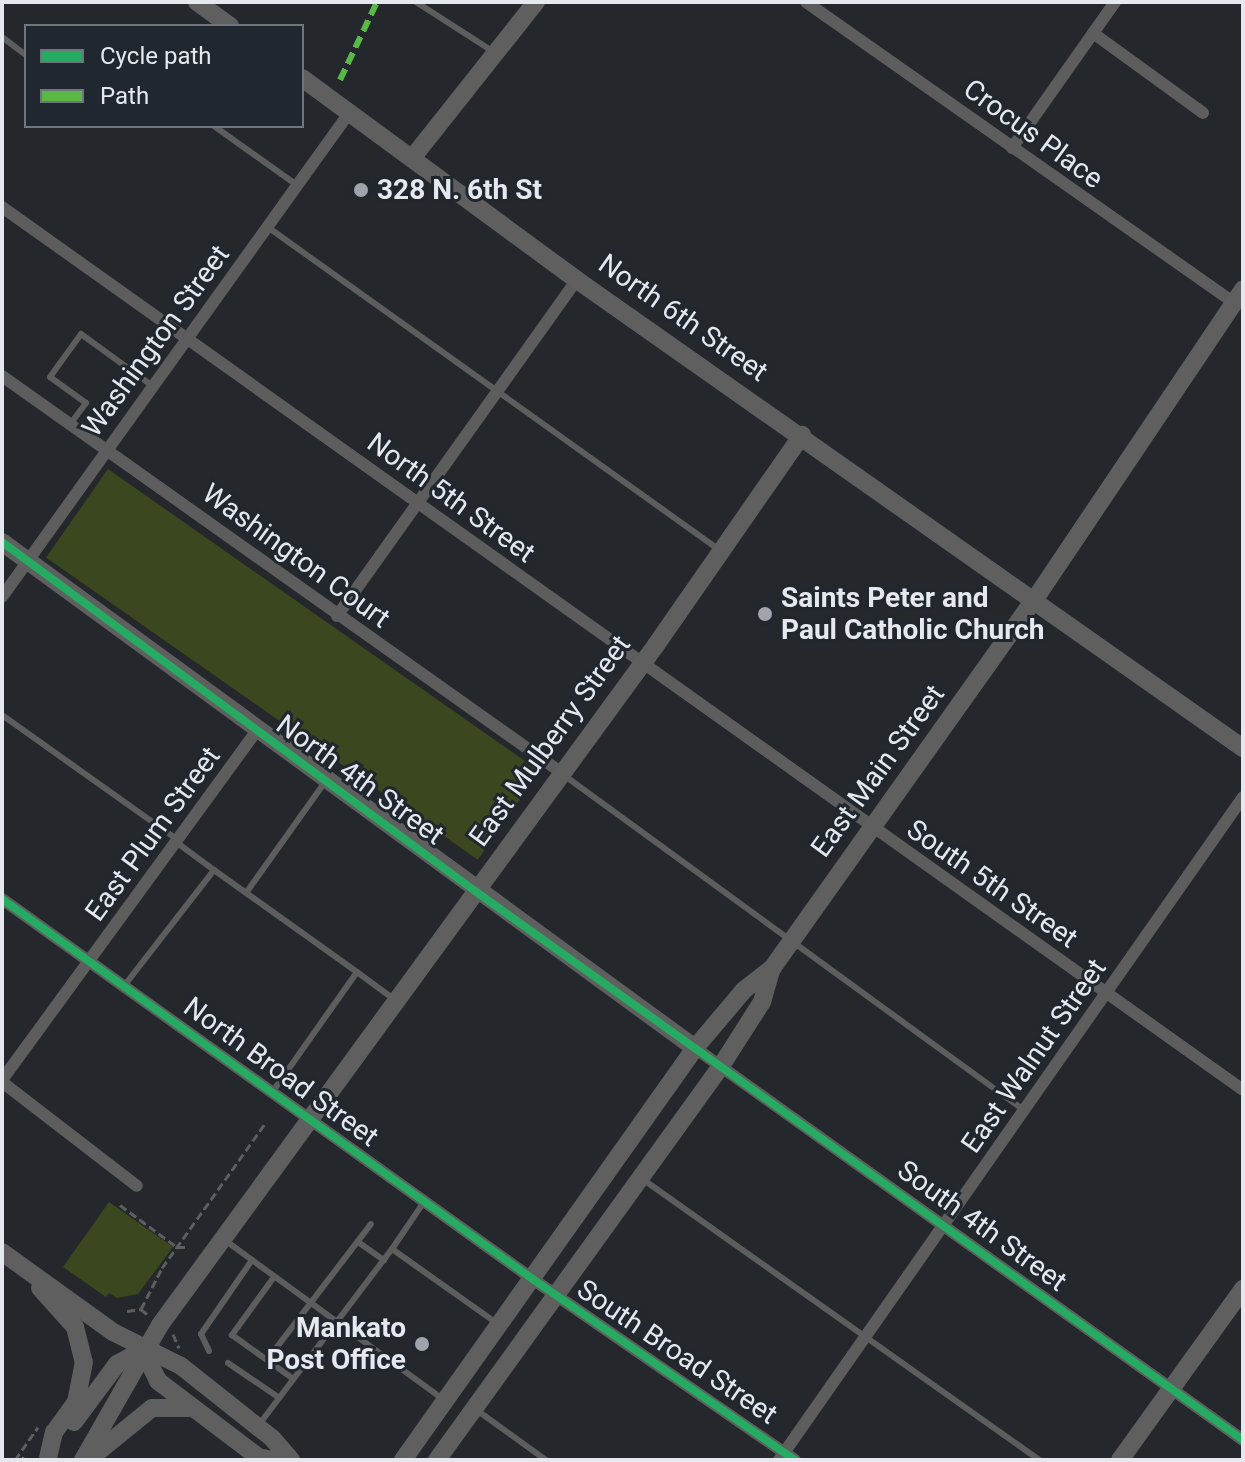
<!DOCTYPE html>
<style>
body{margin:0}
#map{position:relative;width:1245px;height:1462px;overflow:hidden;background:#24282c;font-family:Roboto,sans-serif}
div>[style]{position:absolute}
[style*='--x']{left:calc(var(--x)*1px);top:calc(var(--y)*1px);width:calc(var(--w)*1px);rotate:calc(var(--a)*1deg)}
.green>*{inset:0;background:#3b471e;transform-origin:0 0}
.path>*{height:3px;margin-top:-1.5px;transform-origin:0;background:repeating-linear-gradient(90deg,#5e5e5f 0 8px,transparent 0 12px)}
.lane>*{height:6px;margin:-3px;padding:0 3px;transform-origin:3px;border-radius:3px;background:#5e5d5d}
.street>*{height:12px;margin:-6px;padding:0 6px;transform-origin:6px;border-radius:6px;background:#5e5d5d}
.secondary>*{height:18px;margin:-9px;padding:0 9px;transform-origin:9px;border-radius:9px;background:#605f60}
.quiet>*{height:6px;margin-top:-3px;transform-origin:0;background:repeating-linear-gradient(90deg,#58b947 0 12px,transparent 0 18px)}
.cycleway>*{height:8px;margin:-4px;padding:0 4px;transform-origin:4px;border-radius:4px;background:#26ab63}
.dots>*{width:22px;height:22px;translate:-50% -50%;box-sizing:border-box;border:4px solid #21272f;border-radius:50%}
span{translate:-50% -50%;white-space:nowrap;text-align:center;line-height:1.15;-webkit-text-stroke:6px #21272f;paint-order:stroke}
.street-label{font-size:28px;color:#e5e9ef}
.poi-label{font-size:28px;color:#e5e9ef;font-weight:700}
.left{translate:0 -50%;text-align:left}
.right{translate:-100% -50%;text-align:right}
.frame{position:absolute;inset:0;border:4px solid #e5e9ef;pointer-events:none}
.legend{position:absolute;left:24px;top:24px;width:280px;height:104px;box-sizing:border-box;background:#21272f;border:2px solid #6f757c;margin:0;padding:10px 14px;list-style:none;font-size:24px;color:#e5e9ef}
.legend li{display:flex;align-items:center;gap:16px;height:40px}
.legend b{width:40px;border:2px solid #6f757c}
</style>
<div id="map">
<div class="green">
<i style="left:108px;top:469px;width:527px;height:108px;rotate:35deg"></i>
<i style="clip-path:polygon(109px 1202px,173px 1247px,138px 1294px,117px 1298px,109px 1293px,106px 1297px,63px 1267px)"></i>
</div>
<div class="path">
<i style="--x:120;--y:1205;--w:71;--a:36.4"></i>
<i style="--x:177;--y:1247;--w:10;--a:0"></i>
<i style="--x:141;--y:1309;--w:46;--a:-62.9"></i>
<i style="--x:162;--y:1268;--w:176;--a:-54.5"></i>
<i style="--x:127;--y:1311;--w:14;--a:-8"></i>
<i style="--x:141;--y:1309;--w:9;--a:41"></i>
<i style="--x:173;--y:1334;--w:15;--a:67"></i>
<i style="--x:15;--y:1460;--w:40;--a:-55.1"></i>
</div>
<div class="lane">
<i style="--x:416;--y:2;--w:93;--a:32.7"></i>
<i style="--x:2;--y:37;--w:30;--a:37"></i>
<i style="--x:214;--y:126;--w:103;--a:35.5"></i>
<i style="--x:269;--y:228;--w:552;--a:35.56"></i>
<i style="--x:71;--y:423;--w:25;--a:-53"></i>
<i style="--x:86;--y:403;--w:44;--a:-144.2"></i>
<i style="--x:50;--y:377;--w:53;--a:-54.2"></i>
<i style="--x:81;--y:334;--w:90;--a:36"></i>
<i style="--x:2;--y:715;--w:216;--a:35.4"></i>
<i style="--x:565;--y:776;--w:569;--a:36.06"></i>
<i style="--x:176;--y:842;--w:47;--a:36.4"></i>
<i style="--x:246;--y:893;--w:136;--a:-54.6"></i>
<i style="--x:357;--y:972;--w:47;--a:36.4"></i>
<i style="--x:124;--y:986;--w:147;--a:-52.2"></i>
<i style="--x:214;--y:870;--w:176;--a:35.5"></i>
<i style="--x:357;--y:972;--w:149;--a:125.2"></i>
<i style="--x:641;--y:1178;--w:489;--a:35.3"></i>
<i style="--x:226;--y:1241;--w:268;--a:36.1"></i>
<i style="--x:358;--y:1242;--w:32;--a:35"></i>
<i style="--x:392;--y:1249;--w:57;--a:-55.8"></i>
<i style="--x:274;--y:1277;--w:72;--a:125.9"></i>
<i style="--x:232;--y:1335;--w:74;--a:35.6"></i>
<i style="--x:209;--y:1351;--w:19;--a:-115"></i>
<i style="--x:201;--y:1334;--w:90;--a:-55.4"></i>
<i style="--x:267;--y:1360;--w:171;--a:-52.6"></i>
<i style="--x:228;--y:1363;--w:60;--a:34.2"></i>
<i style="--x:478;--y:1411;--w:84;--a:35.8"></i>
<i style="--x:258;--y:1426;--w:222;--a:-52.9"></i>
<i style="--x:392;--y:1249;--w:130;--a:35.3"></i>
</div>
<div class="street">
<i style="--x:806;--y:2;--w:522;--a:35.09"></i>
<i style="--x:1093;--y:33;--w:136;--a:36"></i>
<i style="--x:1012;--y:148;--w:179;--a:-54.8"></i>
<i style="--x:2;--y:207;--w:1523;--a:35.43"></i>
<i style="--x:2;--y:376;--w:686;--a:35.33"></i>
<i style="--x:2;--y:597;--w:596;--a:-54.36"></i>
<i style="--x:337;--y:616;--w:413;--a:-54.5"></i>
<i style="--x:2;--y:899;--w:654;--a:35.61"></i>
<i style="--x:534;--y:1280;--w:317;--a:34.6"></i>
<i style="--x:695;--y:1048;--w:674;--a:35.58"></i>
<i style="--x:2;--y:1080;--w:431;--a:-53.9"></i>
<i style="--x:2;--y:1082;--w:170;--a:37.6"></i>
<i style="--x:779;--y:1460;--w:809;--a:-55.01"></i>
</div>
<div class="secondary">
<i style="--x:197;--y:2;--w:41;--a:36"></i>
<i style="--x:302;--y:78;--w:341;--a:36.3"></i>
<i style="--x:577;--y:280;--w:814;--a:35.1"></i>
<i style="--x:413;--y:157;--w:198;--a:-51.6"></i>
<i style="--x:2;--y:542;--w:858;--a:36.14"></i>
<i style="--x:2;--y:1252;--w:137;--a:35.8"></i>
<i style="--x:113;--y:1332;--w:76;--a:26.6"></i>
<i style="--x:181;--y:1366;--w:116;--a:38.4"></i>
<i style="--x:272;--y:1438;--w:29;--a:49"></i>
<i style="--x:40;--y:1288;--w:52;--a:48.1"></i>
<i style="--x:75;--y:1327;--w:36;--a:76"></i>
<i style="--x:84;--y:1362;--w:41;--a:101.3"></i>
<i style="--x:76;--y:1402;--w:37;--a:126"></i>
<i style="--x:54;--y:1432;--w:26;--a:103"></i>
<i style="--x:143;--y:1350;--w:34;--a:64"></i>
<i style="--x:158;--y:1381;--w:126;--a:37.2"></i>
<i style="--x:258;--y:1457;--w:14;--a:12"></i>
<i style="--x:74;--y:1422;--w:72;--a:-53.4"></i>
<i style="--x:117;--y:1364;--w:30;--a:-28"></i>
<i style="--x:83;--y:1460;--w:155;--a:-60.3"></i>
<i style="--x:160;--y:1325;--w:842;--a:-53.89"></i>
<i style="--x:656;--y:645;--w:256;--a:-55.2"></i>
<i style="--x:88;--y:1460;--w:82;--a:-39.1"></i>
<i style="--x:152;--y:1408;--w:38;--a:0"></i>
<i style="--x:403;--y:1460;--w:505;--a:-54.67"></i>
<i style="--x:695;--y:1048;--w:76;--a:-49.8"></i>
<i style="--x:744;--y:990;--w:37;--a:-38"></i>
<i style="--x:773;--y:967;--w:452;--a:-54.6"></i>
<i style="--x:1035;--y:599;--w:373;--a:-56.1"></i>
<i style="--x:437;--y:1460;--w:486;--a:-54.2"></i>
<i style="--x:721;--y:1066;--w:76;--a:-57.4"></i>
<i style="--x:762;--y:1002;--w:35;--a:-74"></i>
<i style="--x:1120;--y:1460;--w:211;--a:-54.3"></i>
</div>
<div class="quiet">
<i style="--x:340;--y:80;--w:86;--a:-64.6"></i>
<i style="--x:24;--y:1460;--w:2;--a:-63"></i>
</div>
<div class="cycleway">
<i style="--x:2;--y:542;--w:588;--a:36.42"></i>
<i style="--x:475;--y:891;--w:944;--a:35.56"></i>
<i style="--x:2;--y:899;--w:654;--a:35.61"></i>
<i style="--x:534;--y:1280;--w:317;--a:34.6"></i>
</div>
<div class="dots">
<i style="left:361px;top:190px;background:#a1a5ab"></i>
<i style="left:765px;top:614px;background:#a1a5ab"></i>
<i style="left:422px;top:1344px;background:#a1a5ab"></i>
</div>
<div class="street-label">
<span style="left:1033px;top:134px;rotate:36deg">Crocus Place</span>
<span style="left:683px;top:318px;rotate:35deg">North 6th Street</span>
<span style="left:156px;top:341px;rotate:-54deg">Washington Street</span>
<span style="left:451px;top:498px;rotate:36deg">North 5th Street</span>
<span style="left:296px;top:556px;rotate:36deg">Washington Court</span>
<span style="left:550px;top:741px;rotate:-54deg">East Mulberry Street</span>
<span style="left:878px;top:771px;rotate:-54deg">East Main Street</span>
<span style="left:360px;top:780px;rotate:36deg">North 4th Street</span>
<span style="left:153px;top:834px;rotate:-54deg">East Plum Street</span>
<span style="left:992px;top:884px;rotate:35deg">South 5th Street</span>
<span style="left:1034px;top:1056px;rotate:-55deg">East Walnut Street</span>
<span style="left:281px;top:1072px;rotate:36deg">North Broad Street</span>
<span style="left:982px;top:1226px;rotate:36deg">South 4th Street</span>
<span style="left:677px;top:1352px;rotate:34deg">South Broad Street</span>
</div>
<div class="poi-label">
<span class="left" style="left:377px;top:190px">328 N. 6th St</span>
<span class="left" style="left:781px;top:614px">Saints Peter and<br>Paul Catholic Church</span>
<span class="right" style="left:406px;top:1344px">Mankato<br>Post Office</span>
</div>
<div class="frame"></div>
<ul class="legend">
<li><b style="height:10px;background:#26ab63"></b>Cycle path</li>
<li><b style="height:10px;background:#58b947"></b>Path</li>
</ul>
</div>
